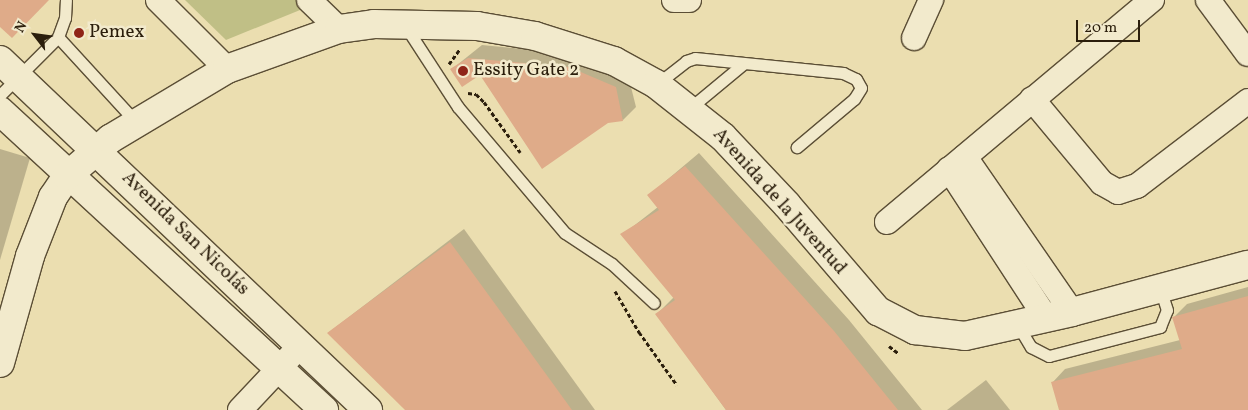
<!DOCTYPE html>
<meta charset="utf-8">
<style>
body{margin:0}
#map{position:relative;width:1248px;height:410px;overflow:hidden;background:#ebdeb0;font-family:Vollkorn,serif}
div>[style]{position:absolute}
[style*='--x']{left:calc(var(--x)*1px);top:calc(var(--y)*1px);width:calc(var(--w)*1px);rotate:calc(var(--a)*1deg)}
.green>*{inset:0;background:#c0bf86}
.shadow>*{inset:0;background:#0003}
.building>*{inset:0;background:#dfab89}
.path>*{height:3px;margin-top:-1.5px;transform-origin:0;background:repeating-linear-gradient(90deg,#2b1e0c 0 4px,transparent 0 6.5px)}
.roads{filter:drop-shadow(1px 0 #5b4e35) drop-shadow(-1px 0 #5b4e35) drop-shadow(0 1px #5b4e35) drop-shadow(0 -1px #5b4e35)}
.lane>*{height:11px;margin:-5.5px;padding:0 5.5px;transform-origin:5.5px;border-radius:5.5px;background:#f2eacc}
.street>*{height:24px;margin:-12px;padding:0 12px;transform-origin:12px;border-radius:12px;background:#f2eacc}
.secondary>*{height:28px;margin:-14px;padding:0 14px;transform-origin:14px;border-radius:14px;background:#f2eacc}
.dots>*{width:14px;height:14px;translate:-50% -50%;box-sizing:border-box;border:2px solid #f2eacc;border-radius:50%}
span{translate:-50% -50%;white-space:nowrap;text-align:center;line-height:1.15;-webkit-text-stroke:5px #f2eacc;paint-order:stroke}
.poi-label{font-size:19px;color:#2b1e0c}
.left{translate:0 -50%;text-align:left}
.street-label{font-size:19px;color:#2b1e0c}
.north{position:absolute;left:10px;top:10px;width:50px;height:50px;-webkit-text-stroke:4px #f2eacc;paint-order:stroke;rotate:300deg;font-size:14px;font-weight:700;line-height:20px;text-align:center;color:#2b1e0c}
.north::after{content:'';display:block;margin:auto;width:18px;height:22px;background:#2b1e0c;clip-path:polygon(50% 0,100% 100%,50% 72%,0 100%)}
.scale{position:absolute;left:1076px;top:20px;width:64px;height:22px;box-sizing:border-box;border:2px solid #2b1e0c;border-top:0;padding-left:6px;font-size:15px;line-height:18px;white-space:nowrap;color:#2b1e0c;-webkit-text-stroke:4px #f2eacc;paint-order:stroke}
</style>
<div id="map">
<div class="green">
<i style="clip-path:polygon(185px 0,296px 0,305px 8px,226px 40px)"></i>
</div>
<div class="shadow">
<i style="clip-path:polygon(482px 45px,583px 55px,628px 75px,636px 107px,623px 120px,480px 74px,452px 69px)"></i>
<i style="clip-path:polygon(0 149px,30px 158px,0 260px)"></i>
<i style="clip-path:polygon(699px 153px,849px 320px,922px 410px,726px 410px,657px 314px,674px 297px,622px 235px,658px 207px,649px 195px)"></i>
<i style="clip-path:polygon(464px 229px,595px 410px,407px 410px,328px 333px)"></i>
<i style="clip-path:polygon(1248px 287px,1248px 410px,1060px 410px,1052px 383px,1065px 369px,1180px 340px,1174px 317px,1187px 304px)"></i>
<i style="clip-path:polygon(986px 380px,1010px 410px,947px 410px)"></i>
</div>
<div class="building">
<i style="clip-path:polygon(0 0,49px 0,12px 38px,0 27px)"></i>
<i style="clip-path:polygon(468px 58px,569px 67px,616px 87px,623px 121px,608px 123px,542px 169px,480px 75px,462px 87px,450px 69px)"></i>
<i style="clip-path:polygon(685px 166px,834px 331px,898px 410px,726px 410px,655px 314px,675px 300px,620px 234px,659px 210px,647px 195px)"></i>
<i style="clip-path:polygon(450px 242px,572px 410px,405px 410px,327px 333px)"></i>
<i style="clip-path:polygon(1248px 296px,1248px 410px,1059px 410px,1051px 382px,1182px 349px,1172px 317px)"></i>
</div>
<div class="path">
<i style="--x:449;--y:64;--w:19;--a:-54"></i>
<i style="--x:468;--y:93;--w:8;--a:7"></i>
<i style="--x:476;--y:94;--w:11;--a:45"></i>
<i style="--x:484;--y:102;--w:62;--a:54.2"></i>
<i style="--x:615;--y:291;--w:48;--a:59.7"></i>
<i style="--x:639;--y:332;--w:65;--a:54.4"></i>
<i style="--x:889;--y:346;--w:11;--a:38"></i>
</div>
<div class="roads">
<div class="lane">
<i style="--x:406;--y:27;--w:95;--a:57"></i>
<i style="--x:458;--y:107;--w:165;--a:49.7"></i>
<i style="--x:565;--y:233;--w:56;--a:33.4"></i>
<i style="--x:612;--y:264;--w:57;--a:42.9"></i>
<i style="--x:58;--y:37;--w:115;--a:47.5"></i>
<i style="--x:657;--y:84;--w:37;--a:-38"></i>
<i style="--x:686;--y:61;--w:9;--a:-18"></i>
<i style="--x:695;--y:58;--w:149;--a:5.8"></i>
<i style="--x:843;--y:73;--w:14;--a:25"></i>
<i style="--x:856;--y:79;--w:10;--a:61"></i>
<i style="--x:861;--y:88;--w:13;--a:122"></i>
<i style="--x:854;--y:99;--w:75;--a:139.9"></i>
<i style="--x:0;--y:95;--w:82;--a:-45"></i>
<i style="--x:58;--y:37;--w:20;--a:-70"></i>
<i style="--x:65;--y:18;--w:18;--a:-87"></i>
<i style="--x:690;--y:108;--w:69;--a:-39.7"></i>
<i style="--x:1017;--y:324;--w:27;--a:59"></i>
<i style="--x:1031;--y:347;--w:20;--a:27"></i>
<i style="--x:1049;--y:356;--w:115;--a:-14.6"></i>
<i style="--x:1160;--y:327;--w:18;--a:-68"></i>
<i style="--x:1167;--y:310;--w:23;--a:-108"></i>
</div>
<div class="street">
<i style="--x:158;--y:0;--w:98;--a:45"></i>
<i style="--x:309;--y:0;--w:42;--a:44"></i>
<i style="--x:674;--y:0;--w:15;--a:0"></i>
<i style="--x:1208;--y:0;--w:67;--a:53.5"></i>
<i style="--x:914;--y:38;--w:42;--a:-65.9"></i>
<i style="--x:1032;--y:99;--w:109;--a:50.2"></i>
<i style="--x:1102;--y:183;--w:18;--a:29"></i>
<i style="--x:1118;--y:192;--w:20;--a:-18"></i>
<i style="--x:1137;--y:186;--w:140;--a:-37.4"></i>
<i style="--x:965;--y:157;--w:188;--a:55.4"></i>
<i style="--x:949;--y:169;--w:178;--a:56.9"></i>
<i style="--x:887;--y:222;--w:346;--a:-40"></i>
<i style="--x:240;--y:410;--w:89;--a:-46.8"></i>
</div>
<div class="secondary">
<i style="--x:0;--y:60;--w:508;--a:43.56"></i>
<i style="--x:0;--y:111;--w:441;--a:42.7"></i>
<i style="--x:0;--y:363;--w:111;--a:-74.3"></i>
<i style="--x:30;--y:256;--w:63;--a:-68.7"></i>
<i style="--x:53;--y:197;--w:25;--a:-56"></i>
<i style="--x:67;--y:176;--w:57;--a:-40.7"></i>
<i style="--x:110;--y:139;--w:136;--a:-30.9"></i>
<i style="--x:227;--y:69;--w:119;--a:-19.7"></i>
<i style="--x:339;--y:29;--w:35;--a:-8"></i>
<i style="--x:374;--y:24;--w:103;--a:1.1"></i>
<i style="--x:477;--y:26;--w:59;--a:9.8"></i>
<i style="--x:535;--y:36;--w:83;--a:17.6"></i>
<i style="--x:614;--y:61;--w:48;--a:28.7"></i>
<i style="--x:656;--y:84;--w:85;--a:38.3"></i>
<i style="--x:723;--y:137;--w:93;--a:46.7"></i>
<i style="--x:787;--y:205;--w:140;--a:49.4"></i>
<i style="--x:878;--y:311;--w:42;--a:27.2"></i>
<i style="--x:915;--y:330;--w:50;--a:6.8"></i>
<i style="--x:965;--y:336;--w:110;--a:-12.6"></i>
<i style="--x:1072;--y:312;--w:182;--a:-15"></i>
</div>
</div>
<div class="dots">
<i style="left:79px;top:33px;background:#8f2418"></i>
<i style="left:463px;top:71px;background:#8f2418"></i>
</div>
<div class="poi-label">
<span class="left" style="left:89px;top:33px">Pemex</span>
<span class="left" style="left:473px;top:71px">Essity Gate 2</span>
</div>
<div class="street-label">
<span style="left:779px;top:202px;rotate:48deg">Avenida de la Juventud</span>
<span style="left:185px;top:234px;rotate:44deg">Avenida San Nicolás</span>
</div>
<div class="north">N</div>
<div class="scale">20 m</div>
</div>
